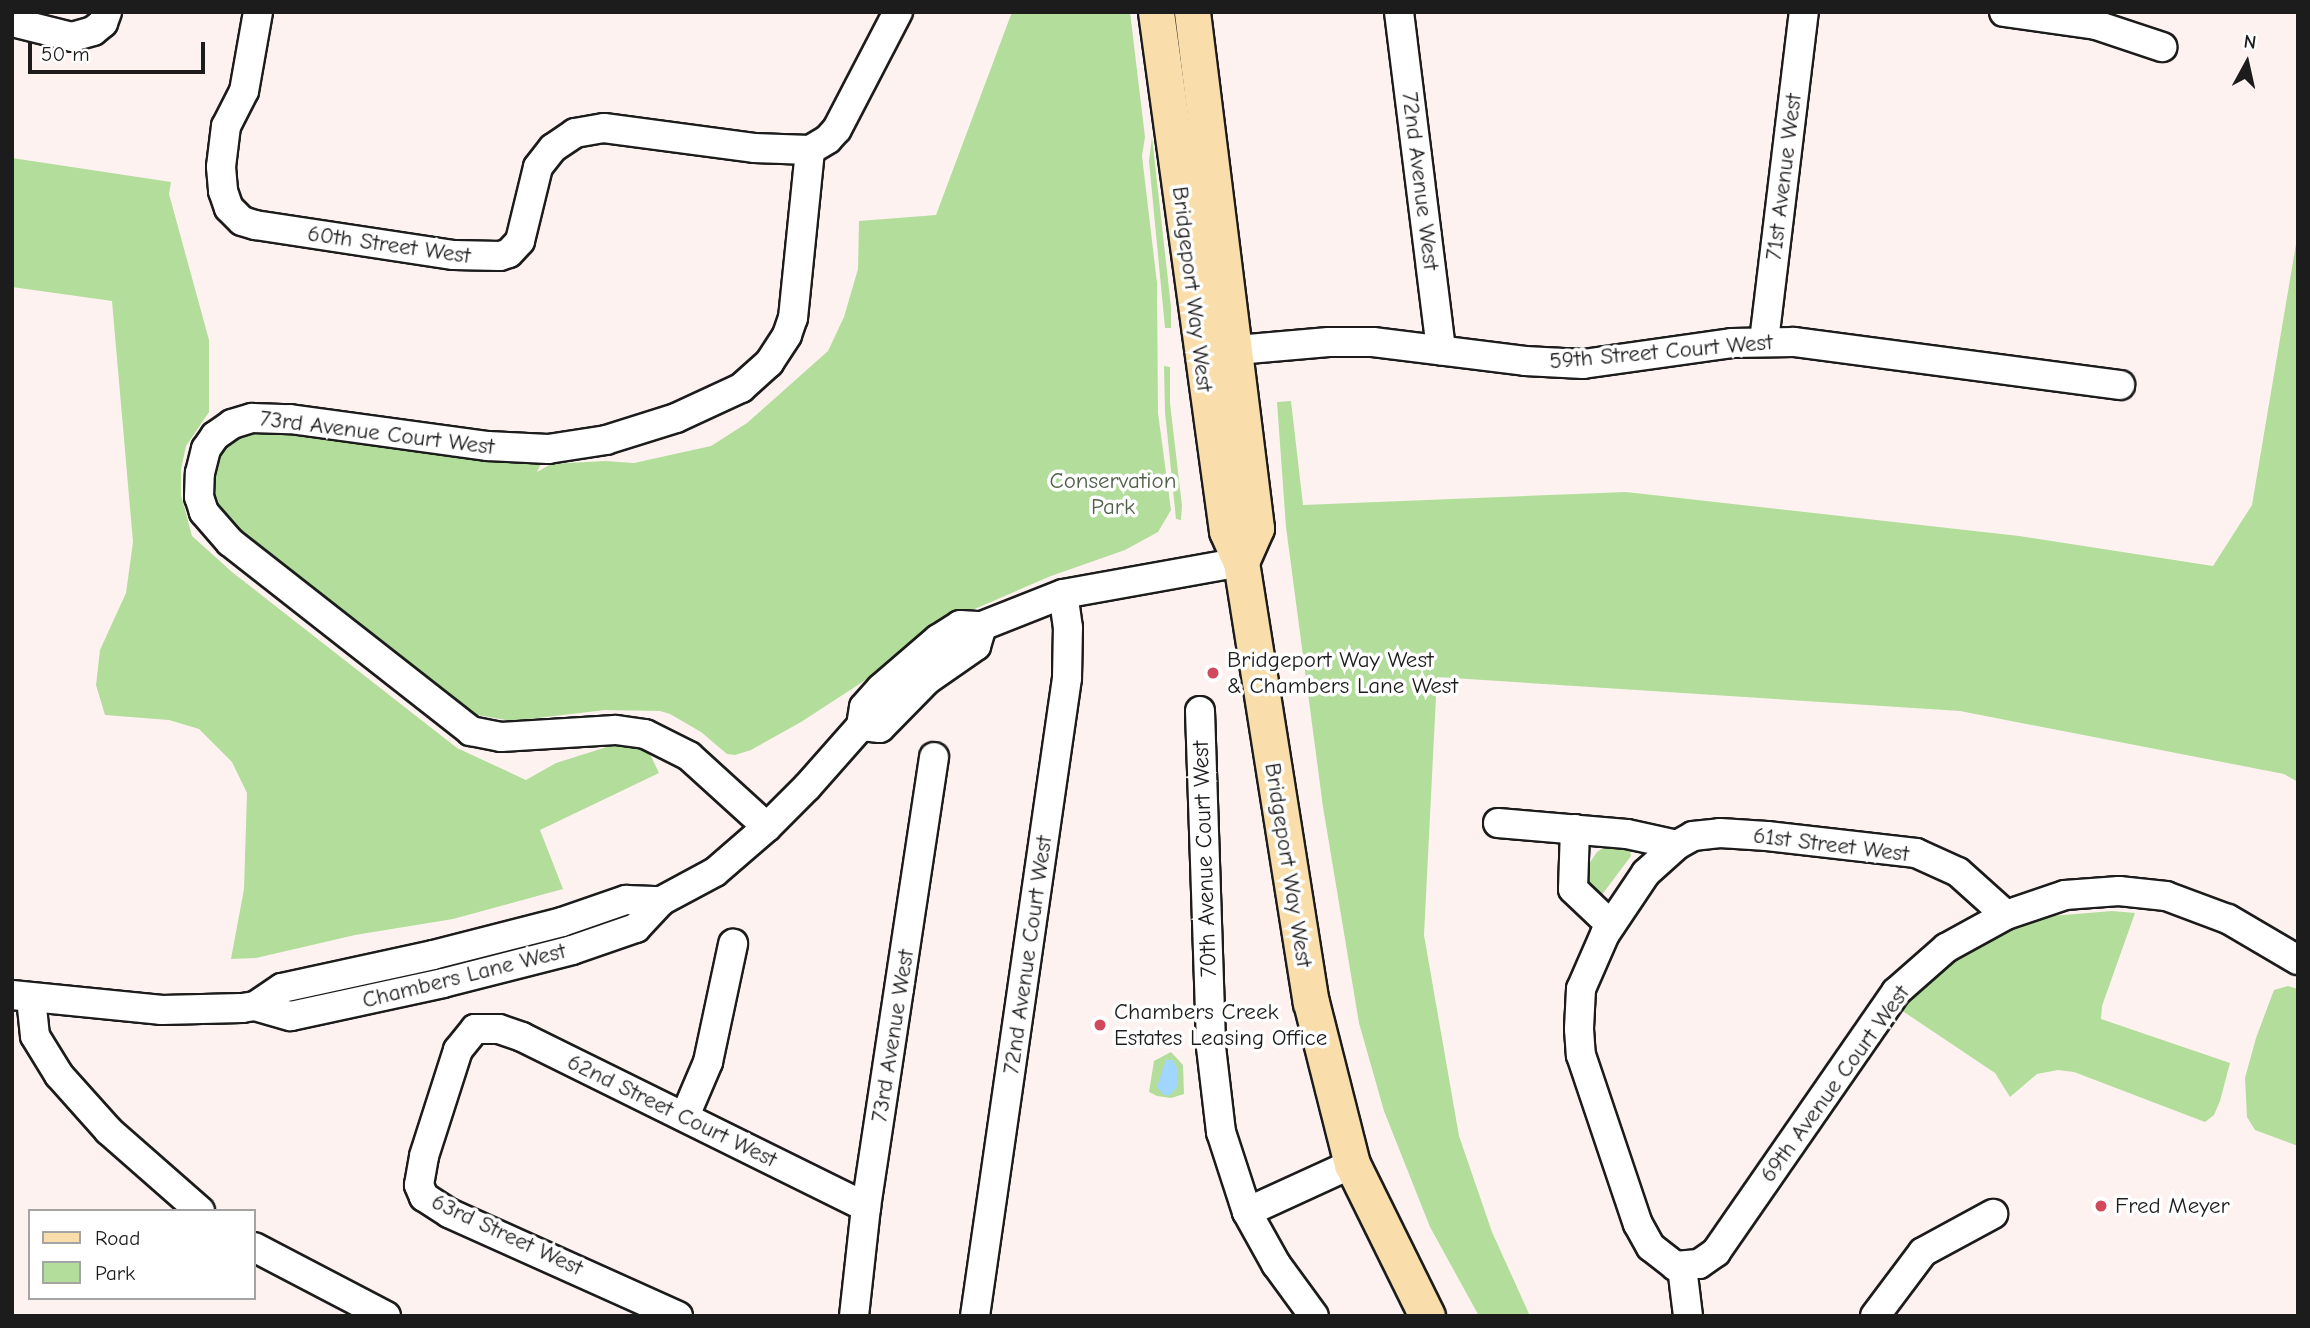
<!DOCTYPE html>
<style>
body{margin:0}
#map{position:relative;width:2310px;height:1328px;overflow:hidden;background:#fef2f0;font-family:"Comic Neue",sans-serif}
div>[style]{position:absolute}
[style*='--x']{left:calc(var(--x)*1px);top:calc(var(--y)*1px);width:calc(var(--w)*1px);rotate:calc(var(--a)*1deg)}
.green>*{inset:0;background:#b2dd9a}
.water>*{inset:0;background:#a0d6ff}
.roads{filter:drop-shadow(2px 0 #1c1c1c) drop-shadow(-2px 0 #1c1c1c) drop-shadow(0 2px #1c1c1c) drop-shadow(0 -2px #1c1c1c)}
.minor>*{height:28px;margin:-14px;padding:0 14px;transform-origin:14px;border-radius:14px;background:#fff}
.major>*{height:35px;margin:-17.5px;padding:0 17.5px;transform-origin:17.5px;border-radius:17.5px;background:#f9deab}
.dots>*{width:19px;height:19px;translate:-50% -50%;box-sizing:border-box;border:4px solid #fff;border-radius:50%}
span{translate:-50% -50%;white-space:nowrap;text-align:center;line-height:1.15;-webkit-text-stroke:7px #fff;paint-order:stroke}
.street-label{font-size:23px;color:#1c1c1c}
.park-label{font-size:23px;color:#506048}
.poi-label{font-size:23px;color:#1c1c1c}
.left{translate:0 -50%;text-align:left}
.frame{position:absolute;inset:0;border:14px solid #1c1c1c;pointer-events:none}
.legend{position:absolute;left:28px;top:1209px;width:228px;height:91px;box-sizing:border-box;background:#fff;border:2px solid #a4a4a4;margin:0;padding:9px 12px;list-style:none;font-size:21px;color:#1c1c1c}
.legend li{display:flex;align-items:center;gap:14px;height:35px}
.legend b{width:35px;border:2px solid #a4a4a4}
.north{position:absolute;left:2212px;top:28px;width:70px;height:70px;-webkit-text-stroke:5px #fff;paint-order:stroke;rotate:8deg;font-size:19px;font-weight:700;line-height:28px;text-align:center;color:#1c1c1c}
.north::after{content:'';display:block;margin:auto;width:24px;height:32px;background:#1c1c1c;clip-path:polygon(50% 0,100% 100%,50% 72%,0 100%)}
.scale{position:absolute;left:28px;top:42px;width:177px;height:32px;box-sizing:border-box;border:4px solid #1c1c1c;border-top:0;padding-left:9px;font-size:21px;line-height:24px;white-space:nowrap;color:#1c1c1c;-webkit-text-stroke:5px #fff;paint-order:stroke}
</style>
<div id="map">
<div class="green">
<i style="clip-path:polygon(1012px 12px,1130px 12px,1145px 137px,1142px 156px,1157px 283px,1158px 413px,1171px 510px,1158px 532px,1125px 550px,1051px 576px,970px 611px,906px 649px,884px 668px,801px 722px,751px 750px,735px 755px,727px 754px,701px 732px,670px 714px,660px 711px,605px 710px,512px 721px,472px 714px,451px 702px,216px 513px,205px 475px,216px 453px,252px 426px,548px 449px,537px 472px,551px 464px,605px 461px,634px 463px,711px 446px,747px 423px,828px 351px,844px 317px,858px 269px,859px 221px,936px 215px)"></i>
<i style="clip-path:polygon(1152px 137px,1171px 307px,1171px 328px,1165px 328px,1149px 161px)"></i>
<i style="clip-path:polygon(12px 158px,171px 182px,169px 194px,209px 340px,209px 412px,186px 446px,181px 469px,181px 495px,192px 536px,232px 572px,457px 748px,526px 780px,556px 763px,629px 740px,650px 754px,659px 773px,540px 830px,563px 889px,453px 919px,355px 935px,256px 958px,231px 959px,244px 889px,247px 793px,232px 762px,199px 729px,169px 720px,105px 715px,96px 685px,100px 650px,126px 593px,133px 542px,112px 301px,12px 287px)"></i>
<i style="clip-path:polygon(2298px 232px,2298px 782px,2284px 774px,1960px 711px,1437px 677px,1424px 935px,1459px 1136px,1492px 1232px,1530px 1316px,1479px 1316px,1430px 1227px,1384px 1111px,1359px 1023px,1323px 807px,1286px 527px,1277px 402px,1291px 401px,1303px 505px,1626px 492px,2019px 536px,2213px 566px,2252px 505px)"></i>
<i style="clip-path:polygon(1164px 366px,1170px 367px,1170px 403px,1182px 506px,1181px 520px,1176px 519px,1165px 412px)"></i>
<i style="clip-path:polygon(1609px 844px,1629px 845px,1631px 856px,1601px 896px,1588px 887px,1588px 865px,1597px 852px)"></i>
<i style="clip-path:polygon(2112px 911px,2135px 913px,2102px 1006px,2101px 1019px,2230px 1063px,2220px 1101px,2214px 1115px,2205px 1122px,2074px 1072px,2058px 1070px,2037px 1074px,2010px 1097px,1995px 1073px,1901px 1010px,1910px 997px,1938px 971px,1995px 936px,2052px 916px)"></i>
<i style="clip-path:polygon(2288px 986px,2298px 989px,2298px 1146px,2255px 1130px,2247px 1117px,2245px 1078px,2256px 1038px,2274px 990px)"></i>
<i style="clip-path:polygon(1171px 1052px,1183px 1065px,1184px 1094px,1171px 1098px,1157px 1096px,1149px 1092px,1154px 1061px)"></i>
</div>
<div class="water">
<i style="clip-path:polygon(1166px 1060px,1173px 1060px,1177px 1068px,1177px 1087px,1170px 1095px,1164px 1095px,1157px 1087px)"></i>
</div>
<div class="roads">
<div class="minor">
<i style="--x:258;--y:12;--w:80;--a:100"></i>
<i style="--x:244;--y:91;--w:39;--a:117"></i>
<i style="--x:226;--y:126;--w:41;--a:97"></i>
<i style="--x:221;--y:167;--w:24;--a:85"></i>
<i style="--x:223;--y:191;--w:18;--a:71"></i>
<i style="--x:229;--y:208;--w:18;--a:45"></i>
<i style="--x:242;--y:221;--w:14;--a:17"></i>
<i style="--x:255;--y:225;--w:201;--a:8.6"></i>
<i style="--x:454;--y:255;--w:46;--a:1.2"></i>
<i style="--x:500;--y:256;--w:9;--a:-18"></i>
<i style="--x:509;--y:253;--w:16;--a:-47"></i>
<i style="--x:520;--y:241;--w:76;--a:-76.3"></i>
<i style="--x:538;--y:167;--w:24;--a:-52"></i>
<i style="--x:553;--y:148;--w:27;--a:-34"></i>
<i style="--x:575;--y:133;--w:29;--a:-10"></i>
<i style="--x:604;--y:128;--w:151;--a:7.6"></i>
<i style="--x:754;--y:148;--w:56;--a:2"></i>
<i style="--x:1399;--y:12;--w:341;--a:82.9"></i>
<i style="--x:2004;--y:12;--w:93;--a:8"></i>
<i style="--x:2096;--y:25;--w:70;--a:18.4"></i>
<i style="--x:12;--y:22;--w:62;--a:14"></i>
<i style="--x:72;--y:37;--w:22;--a:-16"></i>
<i style="--x:93;--y:31;--w:13;--a:-39"></i>
<i style="--x:103;--y:23;--w:12;--a:-70"></i>
<i style="--x:1764;--y:341;--w:331;--a:-83.1"></i>
<i style="--x:1214;--y:352;--w:115;--a:-5"></i>
<i style="--x:1329;--y:342;--w:44;--a:0"></i>
<i style="--x:1373;--y:342;--w:153;--a:7.1"></i>
<i style="--x:1525;--y:361;--w:58;--a:3"></i>
<i style="--x:1583;--y:364;--w:150;--a:-8"></i>
<i style="--x:1732;--y:343;--w:62;--a:-0.9"></i>
<i style="--x:1794;--y:342;--w:329;--a:7.5"></i>
<i style="--x:1200;--y:711;--w:336;--a:88.1"></i>
<i style="--x:1211;--y:1047;--w:86;--a:83.3"></i>
<i style="--x:1221;--y:1132;--w:84;--a:72"></i>
<i style="--x:1247;--y:1212;--w:60;--a:60.9"></i>
<i style="--x:1276;--y:1264;--w:64;--a:53.8"></i>
<i style="--x:861;--y:726;--w:19;--a:6"></i>
<i style="--x:880;--y:728;--w:67;--a:-45.6"></i>
<i style="--x:927;--y:680;--w:60;--a:-34.8"></i>
<i style="--x:976;--y:646;--w:21;--a:-73"></i>
<i style="--x:1498;--y:823;--w:129;--a:4.9"></i>
<i style="--x:1627;--y:834;--w:51;--a:12.4"></i>
<i style="--x:1677;--y:845;--w:18;--a:-29"></i>
<i style="--x:1693;--y:836;--w:27;--a:-6"></i>
<i style="--x:1720;--y:833;--w:47;--a:3.7"></i>
<i style="--x:1767;--y:836;--w:150;--a:6.5"></i>
<i style="--x:1916;--y:853;--w:46;--a:24.3"></i>
<i style="--x:1958;--y:872;--w:64;--a:41.9"></i>
<i style="--x:2006;--y:915;--w:62;--a:-18.7"></i>
<i style="--x:2065;--y:895;--w:54;--a:-4.2"></i>
<i style="--x:2119;--y:891;--w:47;--a:6.1"></i>
<i style="--x:2166;--y:896;--w:66;--a:20.4"></i>
<i style="--x:2228;--y:919;--w:81;--a:30.4"></i>
<i style="--x:767;--y:827;--w:105;--a:-137.7"></i>
<i style="--x:689;--y:756;--w:49;--a:-153.4"></i>
<i style="--x:645;--y:734;--w:30;--a:-172"></i>
<i style="--x:615;--y:730;--w:114;--a:176.5"></i>
<i style="--x:501;--y:737;--w:31;--a:-169"></i>
<i style="--x:471;--y:731;--w:306;--a:-141.9"></i>
<i style="--x:230;--y:542;--w:40;--a:-131"></i>
<i style="--x:204;--y:512;--w:16;--a:-108"></i>
<i style="--x:199;--y:497;--w:24;--a:-88"></i>
<i style="--x:200;--y:473;--w:25;--a:-76"></i>
<i style="--x:206;--y:449;--w:16;--a:-55"></i>
<i style="--x:215;--y:436;--w:21;--a:-35"></i>
<i style="--x:232;--y:424;--w:21;--a:-17"></i>
<i style="--x:252;--y:418;--w:38;--a:2"></i>
<i style="--x:290;--y:419;--w:200;--a:7.8"></i>
<i style="--x:488;--y:446;--w:60;--a:2.9"></i>
<i style="--x:548;--y:449;--w:59;--a:-8.8"></i>
<i style="--x:606;--y:440;--w:73;--a:-17.4"></i>
<i style="--x:676;--y:418;--w:72;--a:-24.8"></i>
<i style="--x:741;--y:388;--w:38;--a:-42"></i>
<i style="--x:769;--y:363;--w:33;--a:-57"></i>
<i style="--x:787;--y:335;--w:18;--a:-71"></i>
<i style="--x:793;--y:318;--w:169;--a:-84.2"></i>
<i style="--x:810;--y:150;--w:21;--a:-31"></i>
<i style="--x:828;--y:139;--w:13;--a:-48"></i>
<i style="--x:837;--y:129;--w:132;--a:-62.5"></i>
<i style="--x:1575;--y:829;--w:60;--a:91.9"></i>
<i style="--x:1573;--y:889;--w:52;--a:43.5"></i>
<i style="--x:1677;--y:845;--w:42;--a:137.9"></i>
<i style="--x:1646;--y:873;--w:73;--a:123.9"></i>
<i style="--x:1605;--y:934;--w:60;--a:113.6"></i>
<i style="--x:1581;--y:989;--w:40;--a:92.9"></i>
<i style="--x:1579;--y:1029;--w:26;--a:86"></i>
<i style="--x:1581;--y:1055;--w:178;--a:71.4"></i>
<i style="--x:1638;--y:1224;--w:26;--a:61"></i>
<i style="--x:1651;--y:1247;--w:31;--a:38"></i>
<i style="--x:1675;--y:1266;--w:24;--a:-5"></i>
<i style="--x:1699;--y:1264;--w:21;--a:-35"></i>
<i style="--x:1716;--y:1252;--w:316;--a:-55.3"></i>
<i style="--x:1896;--y:992;--w:67;--a:-41.3"></i>
<i style="--x:1946;--y:948;--w:68;--a:-28.8"></i>
<i style="--x:12;--y:995;--w:151;--a:5.7"></i>
<i style="--x:162;--y:1010;--w:80;--a:-1.4"></i>
<i style="--x:242;--y:1008;--w:13;--a:-9"></i>
<i style="--x:255;--y:1006;--w:32;--a:-34"></i>
<i style="--x:282;--y:988;--w:155;--a:-12.3"></i>
<i style="--x:433;--y:955;--w:133;--a:-14.3"></i>
<i style="--x:562;--y:922;--w:68;--a:-19"></i>
<i style="--x:626;--y:900;--w:35;--a:2"></i>
<i style="--x:31;--y:998;--w:38;--a:84"></i>
<i style="--x:35;--y:1036;--w:46;--a:58.4"></i>
<i style="--x:59;--y:1075;--w:75;--a:48.2"></i>
<i style="--x:109;--y:1131;--w:121;--a:41.3"></i>
<i style="--x:255;--y:1006;--w:37;--a:16"></i>
<i style="--x:291;--y:1016;--w:156;--a:-12.2"></i>
<i style="--x:443;--y:983;--w:133;--a:-14.3"></i>
<i style="--x:572;--y:950;--w:68;--a:-19"></i>
<i style="--x:636;--y:928;--w:37;--a:-47"></i>
<i style="--x:661;--y:901;--w:61;--a:-28.2"></i>
<i style="--x:715;--y:872;--w:69;--a:-40.9"></i>
<i style="--x:767;--y:827;--w:57;--a:-45"></i>
<i style="--x:807;--y:787;--w:81;--a:-48.5"></i>
<i style="--x:861;--y:726;--w:19;--a:-81"></i>
<i style="--x:864;--y:707;--w:25;--a:-48"></i>
<i style="--x:881;--y:688;--w:75;--a:-40.7"></i>
<i style="--x:938;--y:639;--w:26;--a:-32"></i>
<i style="--x:960;--y:625;--w:22;--a:3"></i>
<i style="--x:982;--y:626;--w:87;--a:-21.6"></i>
<i style="--x:1063;--y:594;--w:181;--a:-10.2"></i>
<i style="--x:685;--y:1116;--w:59;--a:-66.9"></i>
<i style="--x:708;--y:1062;--w:121;--a:-78"></i>
<i style="--x:1247;--y:1212;--w:115;--a:-24.6"></i>
<i style="--x:254;--y:1247;--w:149;--a:27.6"></i>
<i style="--x:1682;--y:1267;--w:49;--a:83"></i>
<i style="--x:678;--y:1316;--w:251;--a:-155.8"></i>
<i style="--x:449;--y:1213;--w:30;--a:-147"></i>
<i style="--x:424;--y:1197;--w:13;--a:-113"></i>
<i style="--x:419;--y:1185;--w:29;--a:-80"></i>
<i style="--x:424;--y:1156;--w:111;--a:-72.2"></i>
<i style="--x:458;--y:1050;--w:27;--a:-51"></i>
<i style="--x:475;--y:1029;--w:24;--a:0"></i>
<i style="--x:499;--y:1029;--w:24;--a:19"></i>
<i style="--x:522;--y:1037;--w:384;--a:26.3"></i>
<i style="--x:854;--y:1316;--w:110;--a:-83.7"></i>
<i style="--x:866;--y:1207;--w:455;--a:-81.4"></i>
<i style="--x:975;--y:1316;--w:645;--a:-81.79"></i>
<i style="--x:1067;--y:678;--w:50;--a:-88.9"></i>
<i style="--x:1068;--y:628;--w:34;--a:-98"></i>
<i style="--x:1875;--y:1316;--w:80;--a:-53.1"></i>
<i style="--x:1923;--y:1252;--w:80;--a:-28.5"></i>
</div>
<div class="major">
<i style="--x:1156;--y:12;--w:524;--a:82.21"></i>
<i style="--x:1227;--y:531;--w:34;--a:66"></i>
<i style="--x:1241;--y:562;--w:446;--a:81"></i>
<i style="--x:1311;--y:1002;--w:167;--a:75.8"></i>
<i style="--x:1352;--y:1164;--w:169;--a:63.7"></i>
<i style="--x:1192;--y:12;--w:520;--a:82.93"></i>
<i style="--x:1256;--y:528;--w:37;--a:114"></i>
</div>
</div>
<div class="dots">
<i style="left:1213px;top:673px;background:#d1495b"></i>
<i style="left:1100px;top:1025px;background:#d1495b"></i>
<i style="left:2101px;top:1206px;background:#d1495b"></i>
</div>
<div class="street-label">
<span style="left:1784px;top:177px;rotate:-83deg">71st Avenue West</span>
<span style="left:1420px;top:181px;rotate:83deg">72nd Avenue West</span>
<span style="left:389px;top:245px;rotate:8deg">60th Street West</span>
<span style="left:1192px;top:289px;rotate:83deg">Bridgeport Way West</span>
<span style="left:1661px;top:352px;rotate:-5deg">59th Street Court West</span>
<span style="left:377px;top:433px;rotate:7deg">73rd Avenue Court West</span>
<span style="left:1831px;top:845px;rotate:7deg">61st Street West</span>
<span style="left:1205px;top:859px;rotate:-92deg">70th Avenue Court West</span>
<span style="left:1288px;top:865px;rotate:81deg">Bridgeport Way West</span>
<span style="left:1028px;top:955px;rotate:-82deg">72nd Avenue Court West</span>
<span style="left:464px;top:976px;rotate:-14deg">Chambers Lane West</span>
<span style="left:893px;top:1036px;rotate:-81deg">73rd Avenue West</span>
<span style="left:1835px;top:1084px;rotate:-54deg">69th Avenue Court West</span>
<span style="left:672px;top:1111px;rotate:26deg">62nd Street Court West</span>
<span style="left:507px;top:1235px;rotate:25deg">63rd Street West</span>
</div>
<div class="park-label">
<span style="left:1113px;top:494px">Conservation<br>Park</span>
</div>
<div class="poi-label">
<span class="left" style="left:1227px;top:673px">Bridgeport Way West<br>&amp; Chambers Lane West</span>
<span class="left" style="left:1114px;top:1025px">Chambers Creek<br>Estates Leasing Office</span>
<span class="left" style="left:2115px;top:1206px">Fred Meyer</span>
</div>
<div class="frame"></div>
<ul class="legend">
<li><b style="height:9px;background:#f9deab"></b>Road</li>
<li><b style="height:19px;background:#b2dd9a"></b>Park</li>
</ul>
<div class="north">N</div>
<div class="scale">50 m</div>
</div>
